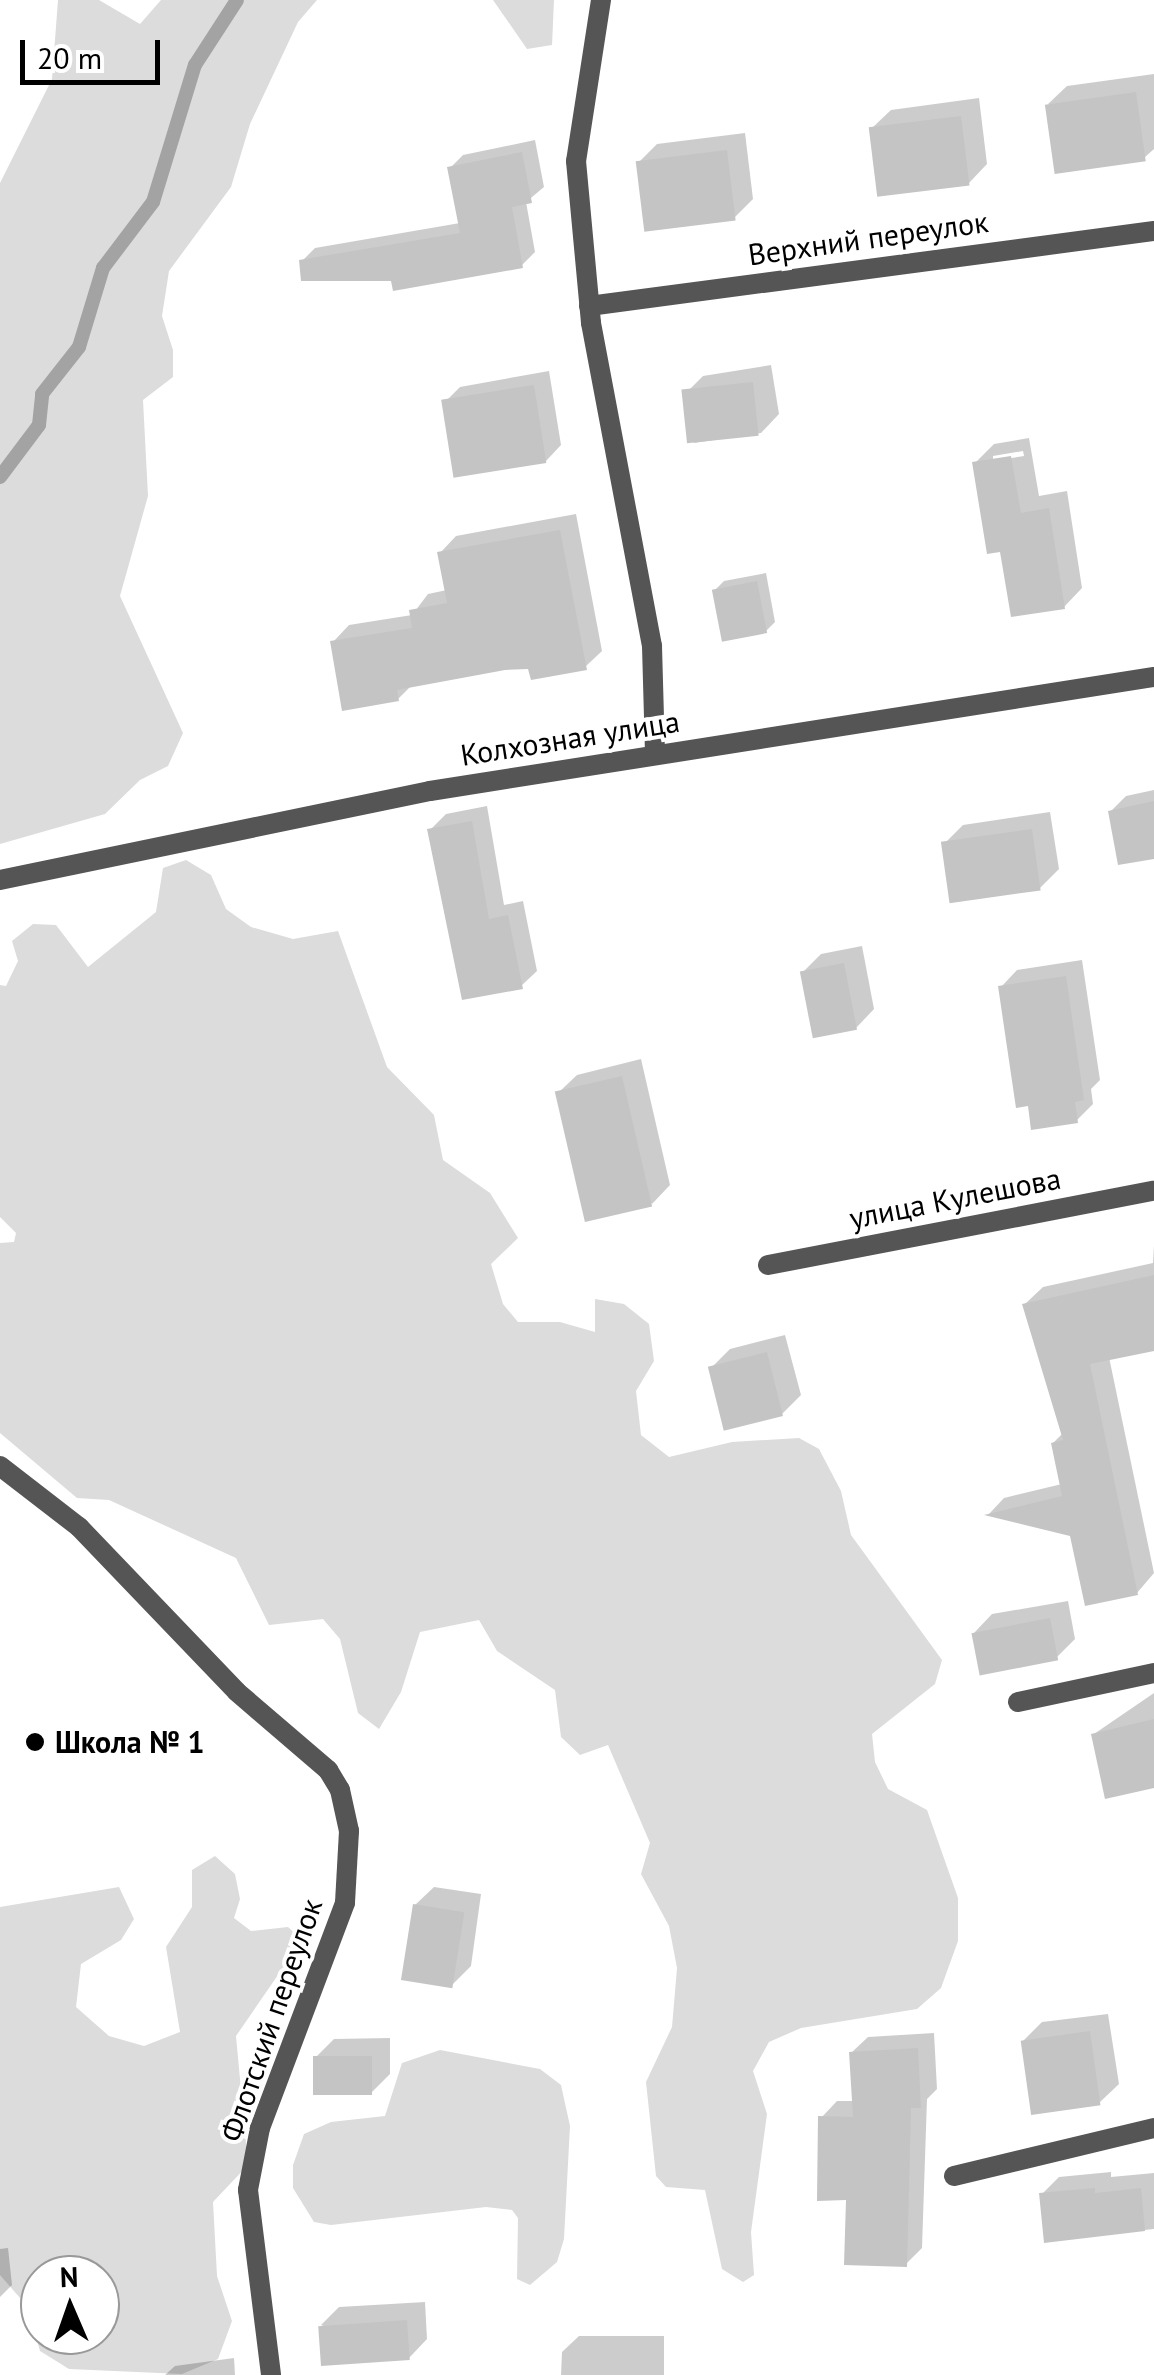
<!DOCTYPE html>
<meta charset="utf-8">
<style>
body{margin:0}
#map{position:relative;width:1154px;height:2375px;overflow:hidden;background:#fff;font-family:"PT Sans",sans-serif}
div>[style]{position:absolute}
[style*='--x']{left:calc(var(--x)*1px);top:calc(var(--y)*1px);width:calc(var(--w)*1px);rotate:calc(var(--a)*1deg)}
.green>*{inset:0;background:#dcdcdc}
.shadow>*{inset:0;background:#0003}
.stream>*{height:14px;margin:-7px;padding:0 7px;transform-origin:7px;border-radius:7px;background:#a3a3a3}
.building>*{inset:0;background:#c4c4c4;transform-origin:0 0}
.minor>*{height:20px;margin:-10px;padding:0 10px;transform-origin:10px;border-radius:10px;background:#555}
.dots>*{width:28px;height:28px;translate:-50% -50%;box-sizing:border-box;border:5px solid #fff;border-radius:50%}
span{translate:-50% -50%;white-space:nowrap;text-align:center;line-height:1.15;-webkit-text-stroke:8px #fff;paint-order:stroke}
.street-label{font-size:30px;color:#000}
.poi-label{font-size:30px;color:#000;font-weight:700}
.left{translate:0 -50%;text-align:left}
.north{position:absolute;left:20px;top:2255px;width:100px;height:100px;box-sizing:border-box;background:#fff;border:2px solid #999;border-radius:50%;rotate:358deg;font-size:28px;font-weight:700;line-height:40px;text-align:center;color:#000}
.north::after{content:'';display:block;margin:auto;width:35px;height:45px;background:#000;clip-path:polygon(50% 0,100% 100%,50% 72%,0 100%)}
.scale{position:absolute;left:20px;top:40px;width:140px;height:45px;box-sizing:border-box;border:5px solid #000;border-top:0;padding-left:12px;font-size:30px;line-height:35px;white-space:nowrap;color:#000;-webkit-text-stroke:8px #fff;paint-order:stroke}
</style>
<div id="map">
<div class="green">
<i style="clip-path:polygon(58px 0,99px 0,140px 24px,161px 0,317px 0,298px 22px,250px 124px,231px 187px,169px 271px,162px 316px,173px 350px,173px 377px,143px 400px,148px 496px,120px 596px,183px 733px,168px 766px,140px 780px,105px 814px,0 844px,0 183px,52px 79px)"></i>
<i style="clip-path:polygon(493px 0,554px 0,552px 45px,527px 49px)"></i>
<i style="clip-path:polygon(186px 860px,211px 875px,226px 909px,251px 927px,293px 939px,338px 931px,387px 1067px,434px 1115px,443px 1160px,490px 1193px,518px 1238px,491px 1264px,503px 1304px,518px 1322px,560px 1322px,595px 1332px,595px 1299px,624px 1304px,649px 1324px,654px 1361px,636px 1391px,641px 1435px,669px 1457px,732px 1442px,799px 1438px,819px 1449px,841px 1491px,851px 1535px,942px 1660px,935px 1684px,872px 1734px,875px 1762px,888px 1789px,927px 1810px,958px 1898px,958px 1941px,941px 1988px,917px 2009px,801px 2028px,769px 2042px,753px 2071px,767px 2114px,751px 2232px,754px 2275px,743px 2282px,722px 2269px,705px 2190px,666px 2187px,656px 2176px,646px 2082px,672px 2027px,677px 1968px,669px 1926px,641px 1874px,650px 1843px,608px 1745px,580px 1755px,561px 1737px,555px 1690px,497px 1651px,479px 1620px,420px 1632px,401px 1692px,379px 1729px,358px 1713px,340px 1639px,323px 1619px,269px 1625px,236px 1558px,109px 1500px,77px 1498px,0 1433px,0 1243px,14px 1242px,16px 1233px,0 1217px,0 985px,6px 986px,18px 961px,12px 941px,33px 924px,56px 925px,88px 967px,156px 912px,163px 868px)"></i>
<i style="clip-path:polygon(evenodd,215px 1856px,235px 1874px,240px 1899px,234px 1918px,251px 1931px,288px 1927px,299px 1937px,301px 1958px,278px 1975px,236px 2036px,248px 2165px,213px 2202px,217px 2276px,232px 2321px,218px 2359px,182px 2374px,69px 2369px,40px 2351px,27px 2306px,0 2275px,0 1907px,119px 1887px,134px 1919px,121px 1940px,81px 1964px,76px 2007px,109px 2036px,144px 2046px,180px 2032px,166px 1947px,192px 1907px,192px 1870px,215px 1856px,40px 2275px,100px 2275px,100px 2335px,40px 2335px,40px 2275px)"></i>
<i style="clip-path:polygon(440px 2050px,540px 2069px,561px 2085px,570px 2126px,564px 2239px,557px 2262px,530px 2285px,517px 2279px,518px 2218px,512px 2210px,486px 2207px,331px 2225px,314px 2222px,293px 2188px,293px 2165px,304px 2134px,331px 2122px,385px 2116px,402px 2063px)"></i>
</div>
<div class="shadow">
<i style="clip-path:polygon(1154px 74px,1154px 149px,1144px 158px,1048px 104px,1067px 86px)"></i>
<i style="clip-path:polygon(979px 98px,987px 164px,969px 183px,872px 128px,891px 110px)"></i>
<i style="clip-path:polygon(745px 133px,753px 199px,735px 217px,638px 163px,657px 144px)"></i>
<i style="clip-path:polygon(535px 140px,544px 187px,526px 202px,535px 252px,522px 265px,393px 278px,302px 261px,315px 248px,460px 223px,450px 168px,463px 155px)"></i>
<i style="clip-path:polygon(771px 365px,779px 414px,761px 433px,694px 443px,685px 394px,703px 376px)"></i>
<i style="clip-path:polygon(549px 371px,561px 445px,546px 461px,444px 403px,460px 387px)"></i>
<i style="clip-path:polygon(evenodd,1029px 438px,1039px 496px,1067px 491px,1082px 588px,1064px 607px,1002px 549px,975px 463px,994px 444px,1029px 438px,1023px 451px,1024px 456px,993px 461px,993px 456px,1023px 451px)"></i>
<i style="clip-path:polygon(576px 514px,602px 651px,585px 667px,505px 667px,412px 685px,398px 699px,333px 642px,349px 625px,412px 615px,428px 594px,447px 590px,440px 553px,456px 536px)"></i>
<i style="clip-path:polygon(766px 573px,775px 622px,766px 631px,715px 590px,724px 581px)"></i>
<i style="clip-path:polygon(1154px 790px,1154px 856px,1110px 812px,1126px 796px)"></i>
<i style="clip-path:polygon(487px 806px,504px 905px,523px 901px,537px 971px,521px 986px,430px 830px,446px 814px)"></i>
<i style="clip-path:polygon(1050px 812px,1059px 869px,1040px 888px,944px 844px,963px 825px)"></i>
<i style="clip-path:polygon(862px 946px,874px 1009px,856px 1028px,802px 973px,821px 954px)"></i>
<i style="clip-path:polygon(1082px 960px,1100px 1080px,1091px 1089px,1093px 1104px,1076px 1121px,1001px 987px,1017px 970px)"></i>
<i style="clip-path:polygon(641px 1059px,670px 1185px,652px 1204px,558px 1093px,577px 1075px)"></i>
<i style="clip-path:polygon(1154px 1245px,1154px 1325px,1109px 1357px,1154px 1573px,1137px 1593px,1073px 1534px,989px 1514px,1004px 1498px,1062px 1484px,1053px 1443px,1063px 1433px,1025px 1304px,1043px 1287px,1153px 1263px)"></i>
<i style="clip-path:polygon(785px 1335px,801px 1395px,782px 1414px,711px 1368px,730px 1349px)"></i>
<i style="clip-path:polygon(1068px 1601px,1075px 1639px,1057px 1657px,974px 1633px,992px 1614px)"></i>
<i style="clip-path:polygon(1154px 1693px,1154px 1786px,1094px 1734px)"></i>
<i style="clip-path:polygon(434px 1887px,481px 1894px,471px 1966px,452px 1985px,415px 1905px)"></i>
<i style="clip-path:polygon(1108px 2014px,1119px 2084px,1100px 2102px,1023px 2041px,1042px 2022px)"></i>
<i style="clip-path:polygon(934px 2033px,937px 2089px,927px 2099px,922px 2248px,906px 2264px,849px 2198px,821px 2118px,837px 2101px,854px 2101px,851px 2053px,868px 2037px)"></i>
<i style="clip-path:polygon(390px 2038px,390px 2074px,371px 2093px,315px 2058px,334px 2039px)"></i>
<i style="clip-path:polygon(1111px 2172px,1111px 2177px,1154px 2173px,1154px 2229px,1047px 2240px,1042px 2194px,1059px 2177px)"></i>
<i style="clip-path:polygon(8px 2248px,12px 2285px,0 2297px,0 2249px)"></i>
<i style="clip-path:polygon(425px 2302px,427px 2339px,409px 2358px,321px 2325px,339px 2307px)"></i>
<i style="clip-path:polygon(579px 2336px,664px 2336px,664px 2375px,561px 2375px,562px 2352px)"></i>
<i style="clip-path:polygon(234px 2358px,235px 2375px,165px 2375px,175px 2366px)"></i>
</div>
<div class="stream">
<i style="--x:0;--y:477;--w:65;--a:-53.1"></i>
<i style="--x:39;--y:425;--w:31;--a:-84"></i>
<i style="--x:42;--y:394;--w:60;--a:-51.8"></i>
<i style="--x:79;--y:347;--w:83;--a:-73.1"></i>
<i style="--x:103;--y:268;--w:83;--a:-52.9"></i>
<i style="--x:153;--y:202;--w:143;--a:-73"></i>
<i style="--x:195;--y:65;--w:77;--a:-57.1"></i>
</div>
<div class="building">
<i style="left:1136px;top:92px;width:70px;height:92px;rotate:82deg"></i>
<i style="left:961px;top:116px;width:70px;height:93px;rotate:83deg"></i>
<i style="left:727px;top:150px;width:71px;height:92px;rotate:83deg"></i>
<i style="clip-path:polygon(522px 152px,532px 203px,512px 207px,523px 268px,393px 291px,391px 281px,301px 281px,299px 260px,460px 233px,447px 167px)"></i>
<i style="left:753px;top:382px;width:54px;height:72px;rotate:84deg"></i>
<i style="left:534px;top:385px;width:79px;height:94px;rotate:81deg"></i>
<i style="clip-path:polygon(1011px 456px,1021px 513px,1049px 508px,1065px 609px,1011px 617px,1000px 552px,987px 554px,972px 462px)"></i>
<i style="clip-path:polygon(560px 530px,587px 670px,531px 680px,528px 669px,505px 670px,397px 690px,399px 701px,342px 711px,330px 641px,412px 628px,409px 610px,447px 603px,437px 552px)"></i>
<i style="left:757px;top:581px;width:53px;height:46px;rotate:79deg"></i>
<i style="clip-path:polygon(1154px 801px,1154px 859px,1118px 865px,1108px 811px)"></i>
<i style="clip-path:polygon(472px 821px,489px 919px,508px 915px,523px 989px,462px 1000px,427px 829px)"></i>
<i style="left:1032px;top:829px;width:62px;height:92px;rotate:82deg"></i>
<i style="left:844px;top:963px;width:68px;height:45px;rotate:79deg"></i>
<i style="clip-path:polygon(1066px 976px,1084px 1100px,1075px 1102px,1078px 1123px,1031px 1130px,1028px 1106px,1016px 1108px,998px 986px)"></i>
<i style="left:622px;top:1076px;width:134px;height:69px;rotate:77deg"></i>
<i style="clip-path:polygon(1154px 1275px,1154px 1351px,1090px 1364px,1138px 1595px,1085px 1606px,1070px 1536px,984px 1515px,1062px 1496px,1051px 1443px,1063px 1440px,1022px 1304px)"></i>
<i style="left:767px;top:1352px;width:66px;height:61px;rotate:76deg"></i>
<i style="left:1050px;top:1618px;width:43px;height:80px;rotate:79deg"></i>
<i style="clip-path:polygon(1154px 1719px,1154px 1788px,1105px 1799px,1091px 1734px)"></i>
<i style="left:413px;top:1904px;width:52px;height:77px;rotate:9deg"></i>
<i style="left:1090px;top:2031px;width:75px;height:70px;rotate:82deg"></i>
<i style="clip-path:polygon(918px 2048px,921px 2108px,911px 2108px,907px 2267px,844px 2265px,846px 2200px,817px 2201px,818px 2116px,853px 2117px,849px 2052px)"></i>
<i style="left:372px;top:2056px;width:39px;height:59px;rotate:90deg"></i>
<i style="clip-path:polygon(1095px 2188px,1095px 2193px,1141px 2188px,1145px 2231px,1044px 2243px,1039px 2193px)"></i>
<i style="left:407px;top:2320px;width:40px;height:89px;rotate:86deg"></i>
</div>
<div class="minor">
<i style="--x:601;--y:0;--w:163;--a:98.8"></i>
<i style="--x:576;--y:161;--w:163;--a:84.7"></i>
<i style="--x:591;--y:323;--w:329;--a:79.3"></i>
<i style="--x:652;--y:646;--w:108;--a:88.4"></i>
<i style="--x:589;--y:306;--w:570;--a:-7.56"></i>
<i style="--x:0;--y:880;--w:439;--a:-11.7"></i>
<i style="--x:430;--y:791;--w:733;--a:-8.95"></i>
<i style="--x:768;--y:1265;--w:393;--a:-10.9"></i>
<i style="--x:0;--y:1466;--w:100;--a:37.7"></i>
<i style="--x:79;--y:1527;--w:228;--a:46.2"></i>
<i style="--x:237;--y:1692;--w:120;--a:40.6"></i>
<i style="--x:328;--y:1770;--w:23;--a:59"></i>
<i style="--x:340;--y:1790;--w:42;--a:77.6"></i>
<i style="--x:349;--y:1831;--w:72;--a:93.2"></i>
<i style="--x:345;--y:1903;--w:241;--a:110.7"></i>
<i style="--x:260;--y:2128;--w:63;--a:101"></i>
<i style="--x:248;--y:2190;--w:186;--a:82.9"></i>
<i style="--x:1018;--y:1702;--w:139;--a:-12"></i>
<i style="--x:954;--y:2176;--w:206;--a:-13.5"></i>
</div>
<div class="dots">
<i style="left:35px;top:1742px;background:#000"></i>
</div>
<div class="street-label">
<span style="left:868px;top:238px;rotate:-8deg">Верхний переулок</span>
<span style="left:570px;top:738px;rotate:-9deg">Колхозная улица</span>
<span style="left:955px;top:1198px;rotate:-11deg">улица Кулешова</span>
<span style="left:271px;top:2020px;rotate:-71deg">Флотский переулок</span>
</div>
<div class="poi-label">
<span class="left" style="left:55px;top:1742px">Школа № 1</span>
</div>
<div class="north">N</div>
<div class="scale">20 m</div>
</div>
